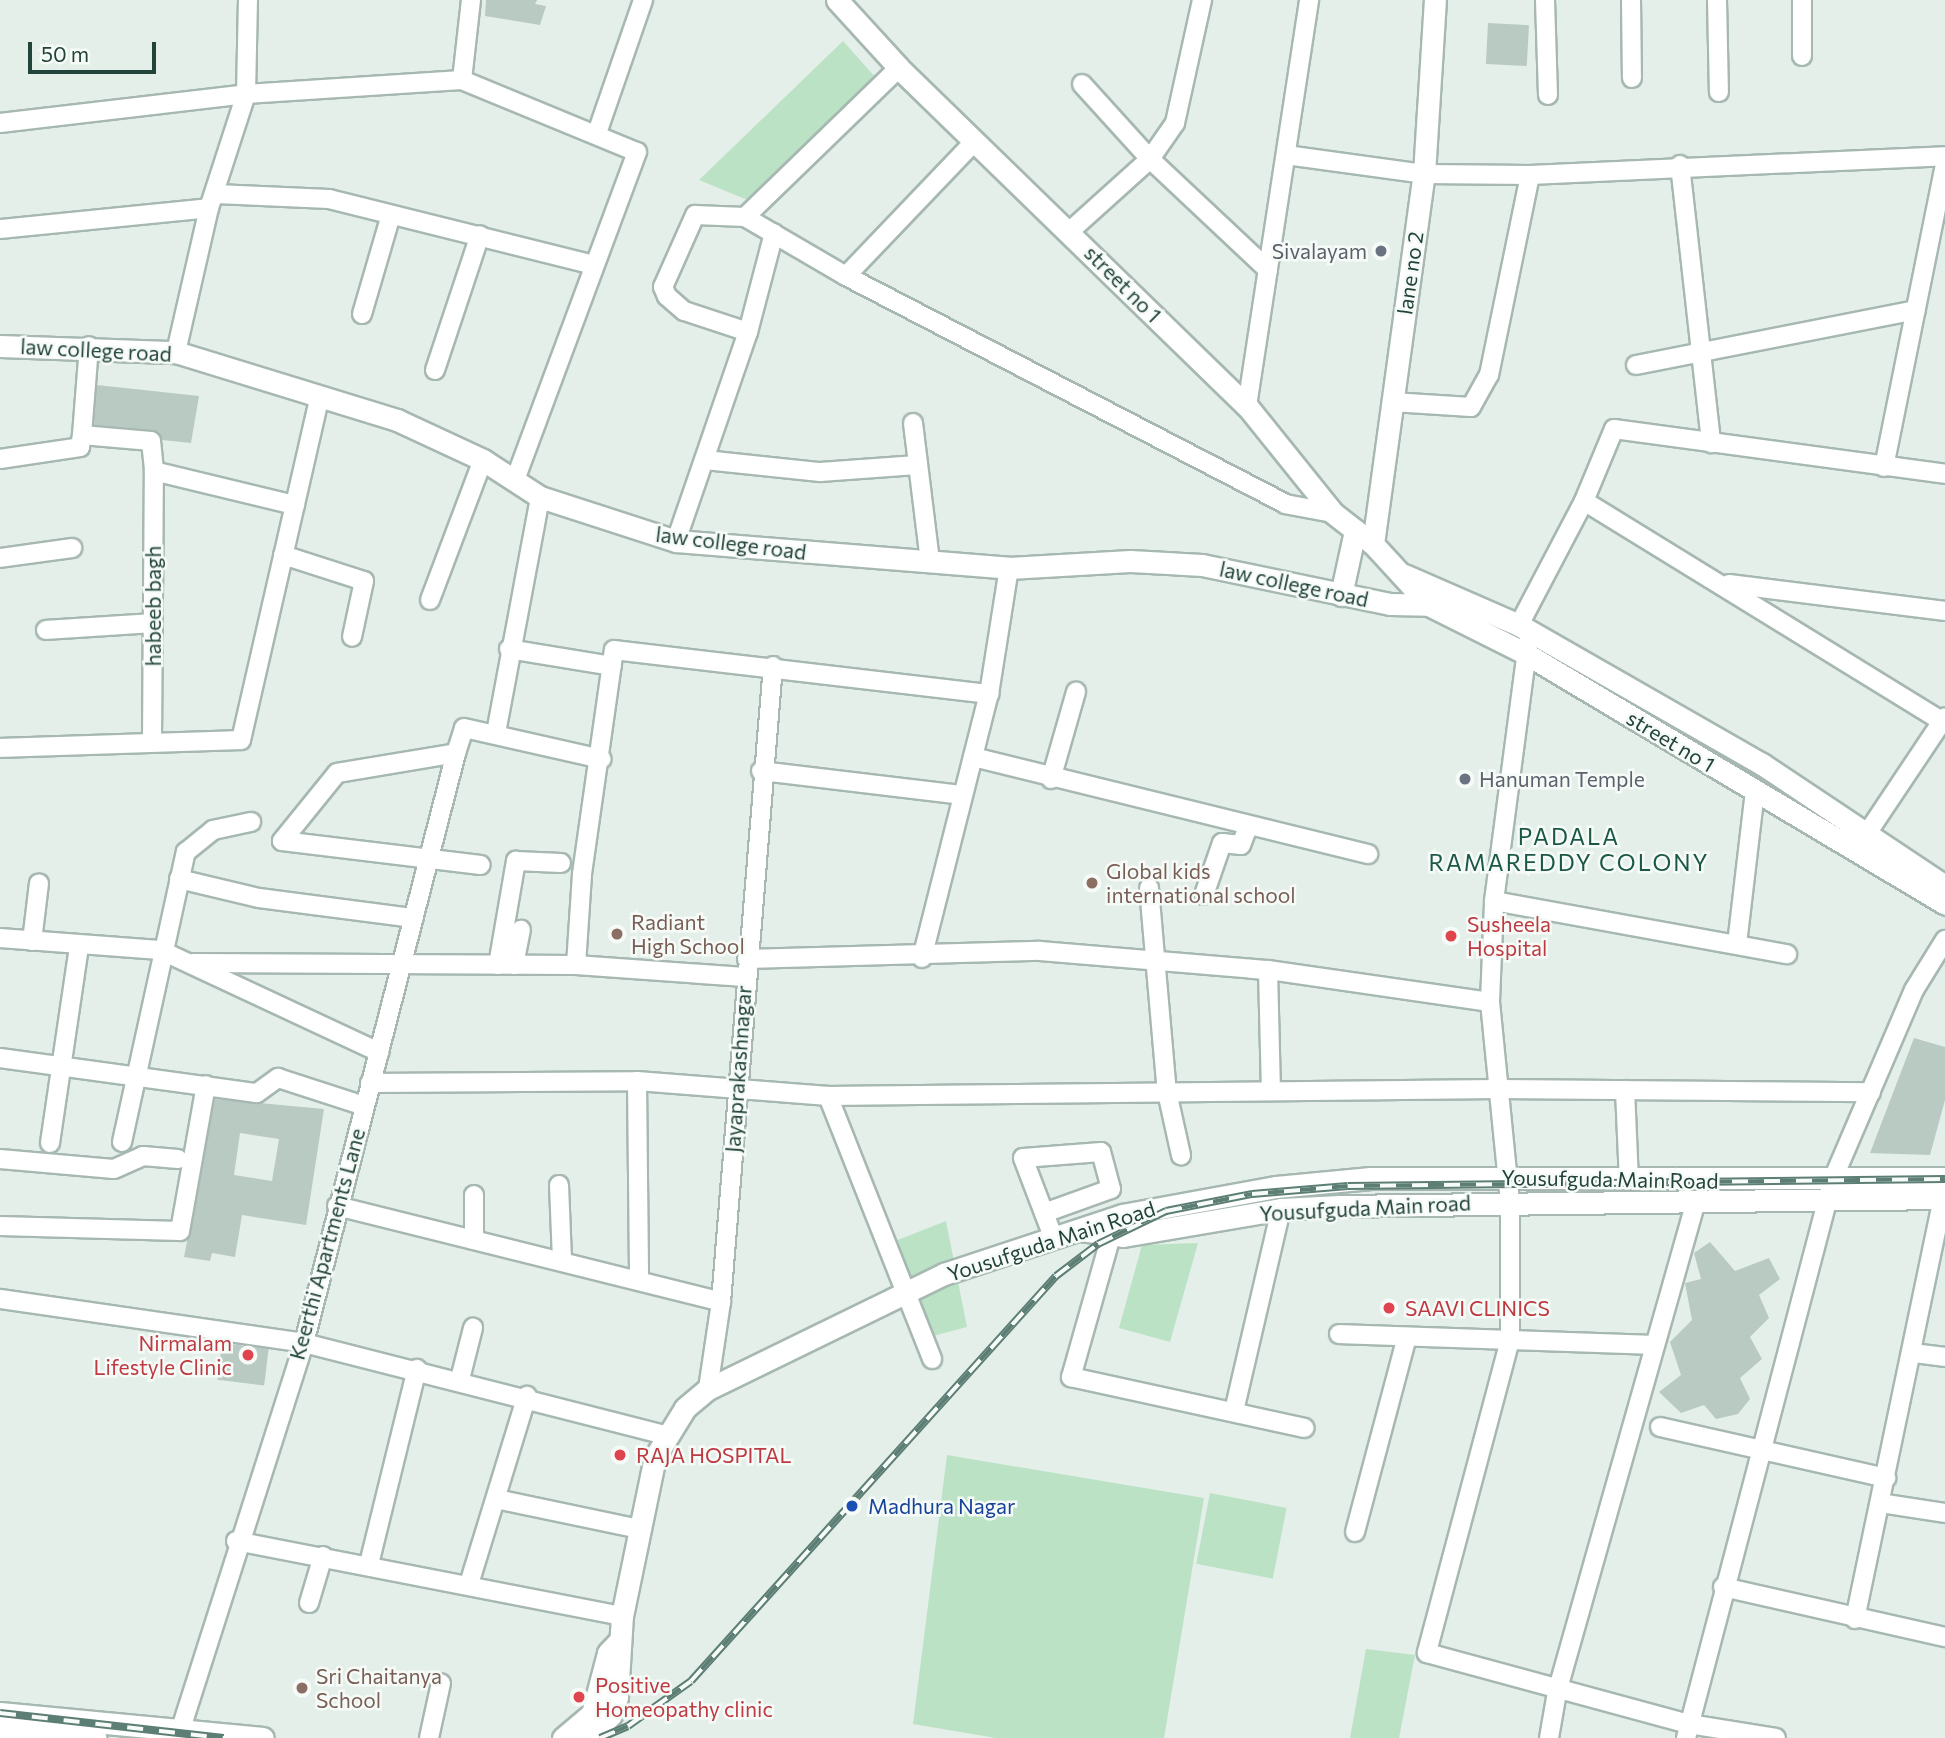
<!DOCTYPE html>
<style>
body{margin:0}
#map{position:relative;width:1945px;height:1738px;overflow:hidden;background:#e4efea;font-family:Commissioner,sans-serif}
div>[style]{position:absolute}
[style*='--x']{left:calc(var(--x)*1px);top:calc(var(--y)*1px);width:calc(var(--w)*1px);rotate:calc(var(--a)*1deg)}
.green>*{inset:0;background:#bce2c5;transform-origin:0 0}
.building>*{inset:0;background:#b9cac3;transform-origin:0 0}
.roads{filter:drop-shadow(2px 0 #a6b8b1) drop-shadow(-2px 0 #a6b8b1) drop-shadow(0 2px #a6b8b1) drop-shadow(0 -2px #a6b8b1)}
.street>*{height:18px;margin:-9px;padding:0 9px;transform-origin:9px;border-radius:9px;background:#fff}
.secondary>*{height:21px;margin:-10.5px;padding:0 10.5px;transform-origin:10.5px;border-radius:10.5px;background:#fff}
.rail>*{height:8px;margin-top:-4px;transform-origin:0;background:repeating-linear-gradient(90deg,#f6fbf8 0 16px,#5c7e74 0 32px);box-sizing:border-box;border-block:2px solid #5c7e74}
.dots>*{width:19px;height:19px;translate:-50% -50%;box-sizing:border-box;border:4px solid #f6fbf8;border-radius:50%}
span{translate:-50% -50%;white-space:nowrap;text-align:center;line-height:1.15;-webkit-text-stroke:5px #f6fbf8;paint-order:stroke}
.worship-label{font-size:21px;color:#5b616d}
.right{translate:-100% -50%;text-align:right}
.left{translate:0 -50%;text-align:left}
.street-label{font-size:21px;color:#224339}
.education-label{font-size:21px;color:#785e54}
.health-label{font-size:21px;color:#be3a42}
.transit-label{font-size:21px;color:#164399}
.neighbourhood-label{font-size:23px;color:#1b5747;letter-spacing:2px}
.scale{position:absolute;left:28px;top:42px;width:128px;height:32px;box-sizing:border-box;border:4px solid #224339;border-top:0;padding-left:9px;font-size:21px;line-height:24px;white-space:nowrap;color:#224339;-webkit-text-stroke:5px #f6fbf8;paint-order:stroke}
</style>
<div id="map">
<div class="green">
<i style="clip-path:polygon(843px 41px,876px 78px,755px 203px,699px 180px)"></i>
<i style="clip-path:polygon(946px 1221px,967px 1327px,933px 1336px,895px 1241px)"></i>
<i style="clip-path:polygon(1198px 1243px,1170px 1342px,1119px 1328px,1142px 1245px)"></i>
<i style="clip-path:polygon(947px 1455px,1204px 1498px,1164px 1738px,996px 1738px,913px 1724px)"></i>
<i style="left:1210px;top:1493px;width:78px;height:72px;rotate:11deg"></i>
<i style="clip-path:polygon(1366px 1649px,1415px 1655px,1399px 1738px,1350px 1738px)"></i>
</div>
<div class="building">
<i style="clip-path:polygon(486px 0,537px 0,535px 4px,546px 6px,540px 25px,485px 16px)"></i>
<i style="left:1488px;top:23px;width:41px;height:41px;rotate:3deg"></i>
<i style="clip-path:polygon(97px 385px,199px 396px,191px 443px,162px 440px,152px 430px,94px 425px)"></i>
<i style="clip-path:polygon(1914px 1038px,1945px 1047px,1945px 1100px,1930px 1155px,1870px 1153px)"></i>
<i style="clip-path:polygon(evenodd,215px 1099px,324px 1109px,306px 1225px,242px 1215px,235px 1257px,212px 1253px,210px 1261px,184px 1257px,215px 1099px,240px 1133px,279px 1139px,272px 1181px,234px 1175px,240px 1133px)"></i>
<i style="clip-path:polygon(1710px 1242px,1735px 1271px,1769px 1258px,1780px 1279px,1759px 1295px,1769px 1318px,1750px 1337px,1762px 1359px,1740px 1378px,1750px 1399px,1738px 1414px,1716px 1419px,1704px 1405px,1681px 1413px,1659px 1392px,1681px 1375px,1670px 1342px,1692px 1320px,1685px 1283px,1701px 1279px,1694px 1253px)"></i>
<i style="left:222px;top:1343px;width:47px;height:37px;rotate:7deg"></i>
</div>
<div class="roads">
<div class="street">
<i style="--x:1545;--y:0;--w:95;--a:88.2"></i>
<i style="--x:1631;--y:0;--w:78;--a:89.3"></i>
<i style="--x:1717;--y:0;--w:92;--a:88.8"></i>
<i style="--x:1802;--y:0;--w:56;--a:90"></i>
<i style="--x:462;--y:80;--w:81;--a:-83.6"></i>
<i style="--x:1082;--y:84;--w:101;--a:47.8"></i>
<i style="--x:1150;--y:159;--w:162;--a:43.2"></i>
<i style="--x:0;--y:123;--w:248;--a:-6.7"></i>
<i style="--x:246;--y:94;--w:216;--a:-3.7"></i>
<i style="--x:462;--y:80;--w:189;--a:22.4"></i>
<i style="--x:637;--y:152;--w:350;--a:110.4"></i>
<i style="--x:597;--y:133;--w:141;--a:-70.9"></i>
<i style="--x:1286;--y:155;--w:139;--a:7.8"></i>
<i style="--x:1424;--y:174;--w:106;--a:0.5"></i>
<i style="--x:1530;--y:175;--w:415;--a:-2.6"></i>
<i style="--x:1680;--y:165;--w:280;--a:83.6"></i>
<i style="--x:216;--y:194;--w:113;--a:2.5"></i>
<i style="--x:329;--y:199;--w:272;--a:14"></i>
<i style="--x:745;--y:217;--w:214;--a:-44.1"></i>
<i style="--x:0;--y:229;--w:210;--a:-5.7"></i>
<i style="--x:1070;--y:231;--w:108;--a:-42"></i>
<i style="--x:1150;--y:159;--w:44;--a:-55.2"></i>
<i style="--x:1175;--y:123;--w:126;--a:-77.6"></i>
<i style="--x:846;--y:276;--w:187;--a:-46.3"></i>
<i style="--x:362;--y:314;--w:103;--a:-73.7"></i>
<i style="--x:748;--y:332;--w:67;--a:-161.8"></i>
<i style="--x:684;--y:311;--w:23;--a:-139"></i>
<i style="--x:667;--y:296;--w:10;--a:-114"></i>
<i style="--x:663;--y:287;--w:79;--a:-66"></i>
<i style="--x:695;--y:215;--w:50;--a:2.3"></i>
<i style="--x:745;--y:217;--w:117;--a:30.3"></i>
<i style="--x:846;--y:276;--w:495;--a:27.4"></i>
<i style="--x:1285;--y:504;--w:49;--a:10.6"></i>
<i style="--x:176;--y:352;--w:148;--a:-77.1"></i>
<i style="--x:209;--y:208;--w:120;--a:-72"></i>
<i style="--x:246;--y:94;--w:94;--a:-88.8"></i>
<i style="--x:1636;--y:365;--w:285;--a:-11.1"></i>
<i style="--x:435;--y:370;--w:142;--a:-71.6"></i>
<i style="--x:1392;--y:402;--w:79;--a:3.6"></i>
<i style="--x:1471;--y:407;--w:37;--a:-61"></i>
<i style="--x:1489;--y:375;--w:204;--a:-78.4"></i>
<i style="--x:1247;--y:406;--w:411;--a:-81.3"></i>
<i style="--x:913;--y:423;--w:139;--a:83"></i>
<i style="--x:82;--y:435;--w:89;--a:-85.5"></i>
<i style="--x:0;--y:459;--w:81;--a:-8.5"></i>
<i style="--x:80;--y:447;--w:12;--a:-81"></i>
<i style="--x:82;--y:435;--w:69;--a:5"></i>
<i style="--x:151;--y:441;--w:30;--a:84"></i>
<i style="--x:154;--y:471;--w:145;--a:13.6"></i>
<i style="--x:705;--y:460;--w:116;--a:6"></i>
<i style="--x:820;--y:472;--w:97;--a:-4.1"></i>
<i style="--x:1884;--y:467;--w:308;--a:-78.6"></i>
<i style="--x:1584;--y:501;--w:420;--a:31.6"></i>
<i style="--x:676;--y:541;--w:221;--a:-71"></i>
<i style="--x:748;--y:332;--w:102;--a:-75.3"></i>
<i style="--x:283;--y:555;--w:85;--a:17.8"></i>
<i style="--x:364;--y:581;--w:57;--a:102.1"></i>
<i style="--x:0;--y:558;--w:73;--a:-7.9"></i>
<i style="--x:1729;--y:584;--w:218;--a:7.1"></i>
<i style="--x:430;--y:600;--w:150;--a:-69.3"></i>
<i style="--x:1519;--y:625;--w:140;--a:-62.3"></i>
<i style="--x:1584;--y:501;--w:78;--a:-67.4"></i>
<i style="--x:1614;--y:429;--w:334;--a:7.7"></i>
<i style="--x:46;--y:630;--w:107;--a:-3.7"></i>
<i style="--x:509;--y:649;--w:104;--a:9.4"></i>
<i style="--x:496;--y:733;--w:240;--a:-79.4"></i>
<i style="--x:152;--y:742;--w:271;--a:-89.6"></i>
<i style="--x:0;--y:748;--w:241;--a:-1.9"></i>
<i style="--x:241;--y:740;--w:353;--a:-77.1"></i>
<i style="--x:973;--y:757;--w:407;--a:13.8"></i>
<i style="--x:761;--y:771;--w:203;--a:6.8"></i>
<i style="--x:1051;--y:779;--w:91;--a:-74"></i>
<i style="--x:1868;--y:832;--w:138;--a:-56.2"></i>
<i style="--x:282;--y:841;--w:87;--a:-51"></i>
<i style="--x:337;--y:773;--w:121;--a:-9.5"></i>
<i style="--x:456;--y:753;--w:26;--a:-72"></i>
<i style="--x:464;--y:728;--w:141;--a:12.7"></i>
<i style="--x:282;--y:841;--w:200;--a:6.9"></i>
<i style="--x:179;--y:879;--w:82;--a:13.4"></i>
<i style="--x:259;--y:898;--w:156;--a:7.4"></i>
<i style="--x:1149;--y:888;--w:205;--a:85"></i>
<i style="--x:1167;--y:1092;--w:65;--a:77.5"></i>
<i style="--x:1204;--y:895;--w:55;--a:-70.9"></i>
<i style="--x:1222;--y:843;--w:19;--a:6"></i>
<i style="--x:1241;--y:845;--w:19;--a:-69"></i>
<i style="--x:1494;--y:901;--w:298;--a:10.3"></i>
<i style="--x:0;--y:938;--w:160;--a:4.3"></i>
<i style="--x:160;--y:950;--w:242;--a:25"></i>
<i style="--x:32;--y:941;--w:58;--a:-83.1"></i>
<i style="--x:1737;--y:944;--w:154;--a:-83.3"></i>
<i style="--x:922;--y:958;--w:272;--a:-75.8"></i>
<i style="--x:989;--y:694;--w:128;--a:-81"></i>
<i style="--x:747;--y:959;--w:293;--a:-1.6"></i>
<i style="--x:1040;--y:951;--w:229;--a:4.8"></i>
<i style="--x:1268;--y:970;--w:224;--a:8.2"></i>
<i style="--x:1490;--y:1002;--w:200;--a:84.3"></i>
<i style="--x:1510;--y:1201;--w:139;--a:90"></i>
<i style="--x:1510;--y:1340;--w:324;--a:104.9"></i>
<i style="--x:1427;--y:1653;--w:271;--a:15.2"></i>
<i style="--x:1689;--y:1724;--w:88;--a:9.1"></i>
<i style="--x:193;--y:963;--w:383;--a:0.3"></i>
<i style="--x:576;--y:965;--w:169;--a:4.1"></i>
<i style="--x:498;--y:965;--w:106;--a:-80.2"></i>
<i style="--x:516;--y:861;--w:45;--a:2.5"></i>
<i style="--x:514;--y:965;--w:36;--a:-79"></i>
<i style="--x:576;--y:965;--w:91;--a:-86.2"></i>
<i style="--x:582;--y:874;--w:226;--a:-81.9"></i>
<i style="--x:614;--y:650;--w:378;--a:6.7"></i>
<i style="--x:1268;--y:970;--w:121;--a:88.6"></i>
<i style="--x:1490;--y:1002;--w:101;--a:-87.7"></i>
<i style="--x:1494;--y:901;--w:262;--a:-82.5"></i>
<i style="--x:0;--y:1058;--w:259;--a:7.8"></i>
<i style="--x:257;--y:1093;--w:26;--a:-36"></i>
<i style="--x:278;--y:1078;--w:90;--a:18"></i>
<i style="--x:637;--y:1081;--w:200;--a:89.4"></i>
<i style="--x:370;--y:1083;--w:267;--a:-0.4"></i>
<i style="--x:637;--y:1081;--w:192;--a:4.5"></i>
<i style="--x:828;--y:1096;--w:671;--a:-0.6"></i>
<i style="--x:1499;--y:1089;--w:372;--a:0.5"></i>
<i style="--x:1625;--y:1090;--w:90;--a:87.5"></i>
<i style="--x:828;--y:1096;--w:283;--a:68.4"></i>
<i style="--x:122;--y:1142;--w:297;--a:-77.6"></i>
<i style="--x:186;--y:852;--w:35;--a:-39"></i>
<i style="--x:213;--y:830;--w:39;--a:-12"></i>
<i style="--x:50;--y:1143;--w:199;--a:-81.6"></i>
<i style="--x:0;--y:1159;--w:114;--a:5"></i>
<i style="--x:114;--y:1169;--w:32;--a:-24"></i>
<i style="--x:143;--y:1156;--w:35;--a:5"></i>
<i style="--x:559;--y:1185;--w:76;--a:87.7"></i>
<i style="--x:474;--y:1195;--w:45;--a:90"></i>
<i style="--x:337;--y:1206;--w:396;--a:14"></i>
<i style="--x:1044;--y:1213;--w:71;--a:-19.7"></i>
<i style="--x:1111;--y:1189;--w:38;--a:-105"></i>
<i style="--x:1101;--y:1152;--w:78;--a:175.6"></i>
<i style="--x:1023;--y:1158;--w:87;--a:69.1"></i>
<i style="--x:0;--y:1226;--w:180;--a:1.6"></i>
<i style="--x:180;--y:1231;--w:148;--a:-79.9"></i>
<i style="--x:1111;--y:1236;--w:147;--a:105.8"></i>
<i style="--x:1071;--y:1377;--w:239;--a:12.3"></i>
<i style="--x:0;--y:1299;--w:307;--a:8.2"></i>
<i style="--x:304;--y:1343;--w:372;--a:14.3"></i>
<i style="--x:1339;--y:1334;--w:315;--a:2"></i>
<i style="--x:1913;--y:1353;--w:32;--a:7"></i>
<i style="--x:460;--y:1379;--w:53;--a:-75.7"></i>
<i style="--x:708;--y:1389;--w:88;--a:-81.5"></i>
<i style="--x:721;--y:1302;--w:638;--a:-85.33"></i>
<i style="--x:1234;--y:1411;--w:207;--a:-76.9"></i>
<i style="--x:1660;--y:1427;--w:232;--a:12.7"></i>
<i style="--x:496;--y:1499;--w:146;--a:11.8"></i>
<i style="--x:1880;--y:1503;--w:66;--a:8.7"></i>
<i style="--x:1355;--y:1532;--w:202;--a:-75.1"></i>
<i style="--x:236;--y:1541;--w:393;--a:11"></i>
<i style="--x:369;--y:1564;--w:201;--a:-76.2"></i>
<i style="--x:469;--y:1584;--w:197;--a:-72.9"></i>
<i style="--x:1723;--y:1587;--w:228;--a:12.7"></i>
<i style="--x:309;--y:1603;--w:49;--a:-73.4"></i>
<i style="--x:1855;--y:1619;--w:430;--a:-78.2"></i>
<i style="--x:178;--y:1738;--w:415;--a:-72.3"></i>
<i style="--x:304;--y:1343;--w:609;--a:-75.55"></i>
<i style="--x:429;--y:1738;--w:56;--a:-77.7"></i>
<i style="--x:1549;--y:1738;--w:47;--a:-80.1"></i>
<i style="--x:1557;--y:1692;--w:510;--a:-74.19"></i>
<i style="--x:1686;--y:1738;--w:578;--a:-75.27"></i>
<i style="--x:1833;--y:1179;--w:206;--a:-66.8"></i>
<i style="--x:1914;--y:990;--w:59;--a:-58.2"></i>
</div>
<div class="secondary">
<i style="--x:837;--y:0;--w:92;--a:47.6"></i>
<i style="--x:899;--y:68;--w:485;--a:44.2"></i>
<i style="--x:1247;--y:406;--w:137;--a:51.2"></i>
<i style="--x:1333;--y:513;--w:51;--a:37.8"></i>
<i style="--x:1373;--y:544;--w:83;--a:47.4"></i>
<i style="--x:1429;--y:605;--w:105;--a:26.6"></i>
<i style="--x:1523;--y:652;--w:492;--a:30.8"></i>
<i style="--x:0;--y:346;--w:176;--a:2"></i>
<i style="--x:176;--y:352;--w:231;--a:17.1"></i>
<i style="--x:397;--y:420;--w:95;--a:24.9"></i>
<i style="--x:483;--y:460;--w:68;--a:33"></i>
<i style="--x:540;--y:497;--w:143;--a:17.9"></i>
<i style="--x:676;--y:541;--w:334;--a:4.6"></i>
<i style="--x:1009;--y:568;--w:121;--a:-3.3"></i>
<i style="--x:1130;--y:561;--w:72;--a:3.2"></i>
<i style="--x:1202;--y:565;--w:192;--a:11.7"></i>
<i style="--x:1390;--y:604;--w:39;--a:1"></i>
<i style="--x:1373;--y:544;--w:373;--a:-82.2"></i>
<i style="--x:1424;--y:174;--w:174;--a:-86.4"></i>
<i style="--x:1404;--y:575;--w:125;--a:23.5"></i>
<i style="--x:1519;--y:625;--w:280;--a:29.8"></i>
<i style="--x:1762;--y:764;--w:220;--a:33.7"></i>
<i style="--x:1341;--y:595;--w:66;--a:-77.7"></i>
<i style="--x:1081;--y:1230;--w:42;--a:8.1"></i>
<i style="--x:1123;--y:1236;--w:160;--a:-9.7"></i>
<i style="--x:1281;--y:1209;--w:59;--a:-2.9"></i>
<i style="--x:1340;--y:1206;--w:605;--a:-0.76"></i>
<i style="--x:0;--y:1713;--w:264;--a:5.4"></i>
<i style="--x:0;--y:1729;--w:96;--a:5.4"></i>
<i style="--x:563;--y:1738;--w:38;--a:-40"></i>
<i style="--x:592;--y:1714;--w:63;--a:-75.3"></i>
<i style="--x:608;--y:1653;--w:16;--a:-47"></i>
<i style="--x:590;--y:1738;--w:31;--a:-48"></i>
<i style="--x:611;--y:1715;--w:19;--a:-72"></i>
<i style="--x:617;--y:1697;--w:81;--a:-86.5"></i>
<i style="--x:622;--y:1616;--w:162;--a:-78.3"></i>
<i style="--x:655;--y:1457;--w:57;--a:-58.5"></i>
<i style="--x:685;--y:1408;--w:30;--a:-40"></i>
<i style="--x:708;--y:1389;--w:263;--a:-26"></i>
<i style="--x:944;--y:1274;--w:188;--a:-18.3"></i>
<i style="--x:1122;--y:1215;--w:157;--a:-10.3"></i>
<i style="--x:1276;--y:1187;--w:95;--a:-5.4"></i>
<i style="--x:1371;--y:1178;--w:574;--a:0"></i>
</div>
</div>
<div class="rail">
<i style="--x:0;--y:1713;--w:225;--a:6.4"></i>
<i style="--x:600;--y:1738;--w:30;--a:-23"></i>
<i style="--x:628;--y:1726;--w:77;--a:-35.5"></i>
<i style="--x:691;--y:1681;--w:545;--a:-47.97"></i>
<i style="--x:1056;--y:1276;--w:53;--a:-37.3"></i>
<i style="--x:1098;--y:1244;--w:76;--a:-25.9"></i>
<i style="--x:1166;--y:1211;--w:88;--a:-11.2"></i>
<i style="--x:1252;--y:1194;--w:96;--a:-4.8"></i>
<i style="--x:1348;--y:1186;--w:597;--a:-0.67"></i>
</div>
<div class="dots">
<i style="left:1381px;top:251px;background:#6b7280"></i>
<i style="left:1465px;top:779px;background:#6b7280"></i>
<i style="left:1092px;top:883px;background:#8d6e63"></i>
<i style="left:617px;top:934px;background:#8d6e63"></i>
<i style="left:1451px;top:936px;background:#e0444e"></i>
<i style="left:1389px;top:1308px;background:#e0444e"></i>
<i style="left:248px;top:1355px;background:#e0444e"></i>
<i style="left:620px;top:1455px;background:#e0444e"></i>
<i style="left:852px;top:1506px;background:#1a4fb4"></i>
<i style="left:302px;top:1688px;background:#8d6e63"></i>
<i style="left:579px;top:1697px;background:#e0444e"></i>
</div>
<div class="worship-label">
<span class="right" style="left:1367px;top:251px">Sivalayam</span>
<span class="left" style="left:1479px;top:779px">Hanuman Temple</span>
</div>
<div class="street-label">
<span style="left:1410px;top:273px;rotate:-82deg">lane no 2</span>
<span style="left:1123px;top:284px;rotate:45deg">street no 1</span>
<span style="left:96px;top:350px;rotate:3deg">law college road</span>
<span style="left:731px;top:543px;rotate:7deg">law college road</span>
<span style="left:1294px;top:584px;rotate:12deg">law college road</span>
<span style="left:153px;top:606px;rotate:-90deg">habeeb bagh</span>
<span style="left:1671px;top:741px;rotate:31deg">street no 1</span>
<span style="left:738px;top:1069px;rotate:-86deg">Jayaprakashnagar</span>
<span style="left:1610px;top:1179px;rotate:1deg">Yousufguda Main Road</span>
<span style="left:1365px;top:1208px;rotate:-3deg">Yousufguda Main road</span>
<span style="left:1051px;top:1241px;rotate:-18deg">Yousufguda Main Road</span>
<span style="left:327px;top:1244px;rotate:-75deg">Keerthi Apartments Lane</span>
</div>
<div class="education-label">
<span class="left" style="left:1106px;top:883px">Global kids<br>international school</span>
<span class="left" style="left:631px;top:934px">Radiant<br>High School</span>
<span class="left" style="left:316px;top:1688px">Sri Chaitanya<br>School</span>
</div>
<div class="health-label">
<span class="left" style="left:1467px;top:936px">Susheela<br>Hospital</span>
<span class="left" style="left:1405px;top:1308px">SAAVI CLINICS</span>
<span class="right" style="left:232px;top:1355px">Nirmalam<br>Lifestyle Clinic</span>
<span class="left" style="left:636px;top:1455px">RAJA HOSPITAL</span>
<span class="left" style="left:595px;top:1697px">Positive<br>Homeopathy clinic</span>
</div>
<div class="transit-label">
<span class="left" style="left:868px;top:1506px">Madhura Nagar</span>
</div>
<div class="neighbourhood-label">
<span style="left:1569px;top:849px">PADALA<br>RAMAREDDY COLONY</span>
</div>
<div class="scale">50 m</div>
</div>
